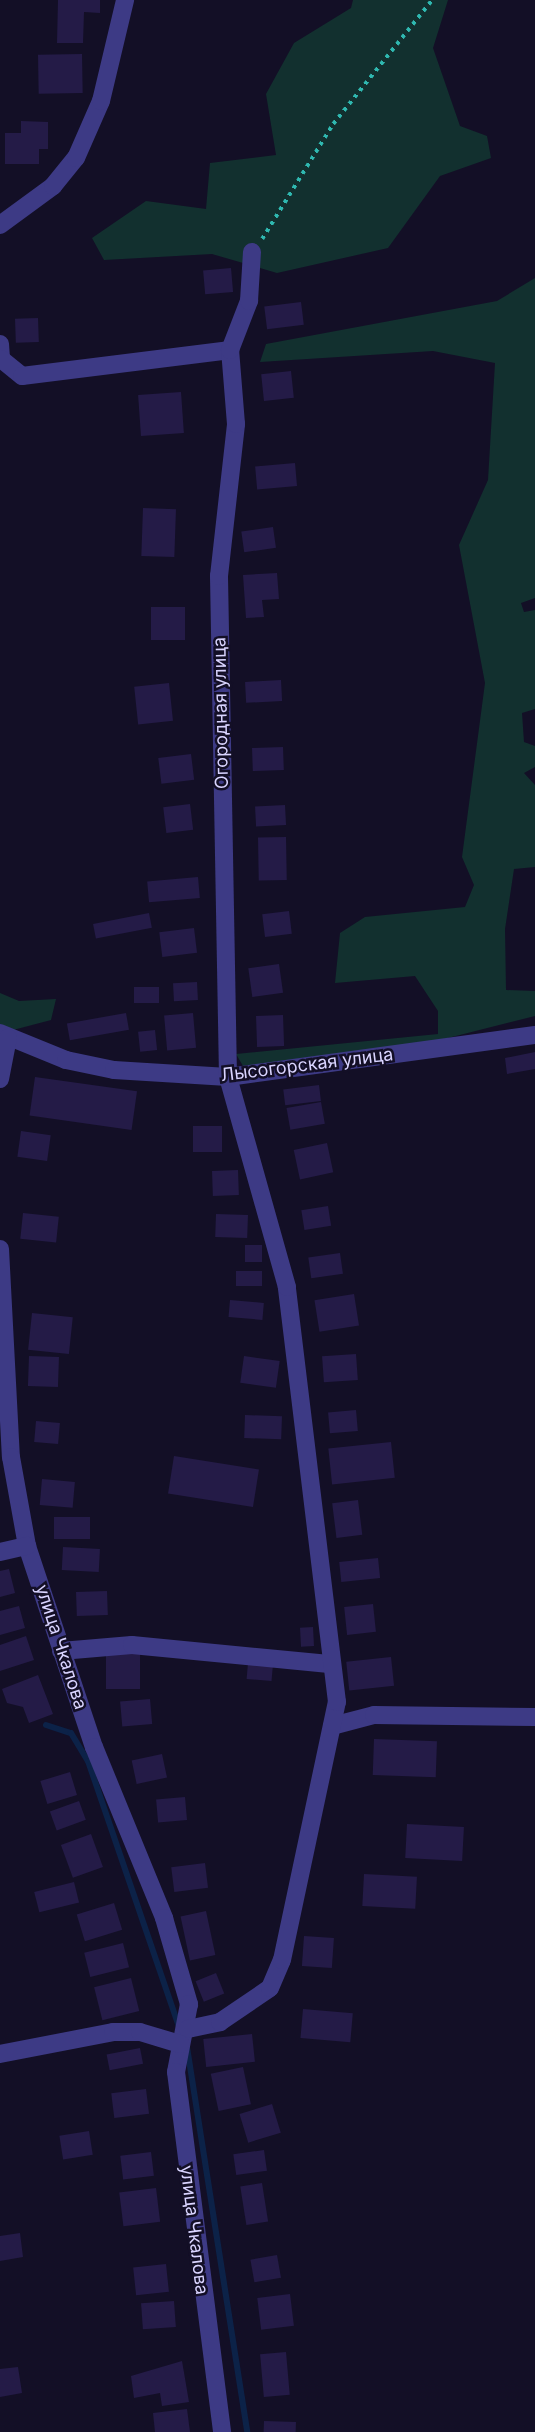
<!DOCTYPE html>
<meta charset="utf-8">
<style>
body{margin:0}
#map{position:relative;width:535px;height:2432px;overflow:hidden;background:#130f26;font-family:Inter,sans-serif}
div>[style]{position:absolute}
[style*='--x']{left:calc(var(--x)*1px);top:calc(var(--y)*1px);width:calc(var(--w)*1px);rotate:calc(var(--a)*1deg)}
.green>*{inset:0;background:#12302f}
.stream>*{height:6px;margin:-3px;padding:0 3px;transform-origin:3px;border-radius:3px;background:#0c2248}
.building>*{inset:0;background:#241b47;transform-origin:0 0}
.path>*{height:3.5px;margin-top:-1.75px;transform-origin:0;background:repeating-linear-gradient(90deg,#2fb8b0 0 3.5px,transparent 0 8.5px)}
.minor>*{height:18px;margin:-9px;padding:0 9px;transform-origin:9px;border-radius:9px;background:#3d3a85}
span{translate:-50% -50%;white-space:nowrap;text-align:center;line-height:1.15;-webkit-text-stroke:5px #130f26;paint-order:stroke}
.street-label{font-size:18px;color:#d9d4ff}
</style>
<div id="map">
<div class="green">
<i style="clip-path:polygon(353px 0,448px 0,433px 48px,460px 126px,487px 136px,491px 158px,440px 176px,388px 248px,277px 273px,212px 254px,104px 260px,92px 238px,146px 201px,206px 209px,210px 163px,276px 155px,266px 94px,294px 43px,351px 8px)"></i>
<i style="clip-path:polygon(535px 278px,535px 598px,521px 603px,524px 612px,535px 610px,535px 709px,522px 713px,524px 742px,535px 746px,535px 767px,524px 773px,535px 785px,535px 867px,514px 869px,505px 929px,506px 990px,535px 991px,535px 1016px,436px 1041px,243px 1066px,236px 1054px,438px 1034px,438px 1011px,415px 976px,335px 983px,340px 933px,365px 917px,465px 907px,474px 885px,462px 857px,485px 683px,459px 545px,488px 480px,495px 363px,433px 351px,260px 362px,266px 344px,497px 301px)"></i>
<i style="clip-path:polygon(0 993px,19px 1001px,56px 999px,51px 1020px,13px 1030px,0 1024px)"></i>
</div>
<div class="stream">
<i style="--x:46;--y:1725;--w:26;--a:18"></i>
<i style="--x:71;--y:1733;--w:33;--a:59"></i>
<i style="--x:88;--y:1761;--w:281;--a:71.1"></i>
<i style="--x:187;--y:2047;--w:390;--a:81.1"></i>
</div>
<div class="building">
<i style="clip-path:polygon(58px 0,100px 0,100px 13px,84px 12px,83px 43px,57px 43px)"></i>
<i style="left:82px;top:54px;width:39px;height:44px;rotate:89deg"></i>
<i style="clip-path:polygon(21px 121px,48px 122px,48px 149px,39px 149px,39px 164px,5px 164px,5px 133px,21px 133px)"></i>
<i style="left:231px;top:268px;width:24px;height:28px;rotate:85deg"></i>
<i style="left:301px;top:302px;width:23px;height:37px;rotate:83deg"></i>
<i style="left:38px;top:318px;width:24px;height:23px;rotate:88deg"></i>
<i style="left:291px;top:371px;width:27px;height:30px;rotate:84deg"></i>
<i style="left:181px;top:392px;width:41px;height:43px;rotate:86deg"></i>
<i style="left:295px;top:463px;width:23px;height:40px;rotate:85deg"></i>
<i style="left:143px;top:508px;width:33px;height:48px;rotate:2deg"></i>
<i style="left:273px;top:527px;width:21px;height:32px;rotate:82deg"></i>
<i style="clip-path:polygon(277px 573px,279px 599px,262px 600px,264px 617px,246px 618px,243px 575px)"></i>
<i style="left:151px;top:607px;width:34px;height:33px"></i>
<i style="left:281px;top:680px;width:21px;height:36px;rotate:87deg"></i>
<i style="left:169px;top:683px;width:38px;height:35px;rotate:84deg"></i>
<i style="left:283px;top:747px;width:23px;height:31px;rotate:88deg"></i>
<i style="left:191px;top:754px;width:26px;height:33px;rotate:83deg"></i>
<i style="left:190px;top:804px;width:26px;height:27px;rotate:83deg"></i>
<i style="left:285px;top:805px;width:20px;height:30px;rotate:87deg"></i>
<i style="left:286px;top:837px;width:43px;height:28px;rotate:89deg"></i>
<i style="left:198px;top:877px;width:21px;height:51px;rotate:85deg"></i>
<i style="left:289px;top:911px;width:23px;height:27px;rotate:83deg"></i>
<i style="left:149px;top:913px;width:15px;height:57px;rotate:79deg"></i>
<i style="left:194px;top:928px;width:25px;height:35px;rotate:83deg"></i>
<i style="left:279px;top:964px;width:29px;height:31px;rotate:82deg"></i>
<i style="left:197px;top:982px;width:18px;height:24px;rotate:87deg"></i>
<i style="left:159px;top:987px;width:16px;height:25px;rotate:90deg"></i>
<i style="left:126px;top:1013px;width:17px;height:60px;rotate:80deg"></i>
<i style="left:193px;top:1013px;width:35px;height:29px;rotate:85deg"></i>
<i style="left:283px;top:1015px;width:31px;height:27px;rotate:88deg"></i>
<i style="left:155px;top:1030px;width:20px;height:17px;rotate:84deg"></i>
<i style="clip-path:polygon(535px 1052px,535px 1069px,507px 1074px,505px 1058px)"></i>
<i style="left:35px;top:1077px;width:103px;height:39px;rotate:8deg"></i>
<i style="left:319px;top:1085px;width:16px;height:36px;rotate:83deg"></i>
<i style="left:321px;top:1102px;width:22px;height:35px;rotate:80deg"></i>
<i style="left:193px;top:1126px;width:29px;height:26px"></i>
<i style="left:21px;top:1131px;width:30px;height:26px;rotate:8deg"></i>
<i style="left:327px;top:1143px;width:30px;height:34px;rotate:78deg"></i>
<i style="left:238px;top:1170px;width:25px;height:26px;rotate:88deg"></i>
<i style="left:328px;top:1206px;width:20px;height:27px;rotate:81deg"></i>
<i style="left:23px;top:1213px;width:36px;height:26px;rotate:6deg"></i>
<i style="left:216px;top:1214px;width:32px;height:23px;rotate:2deg"></i>
<i style="left:245px;top:1245px;width:17px;height:17px"></i>
<i style="left:340px;top:1253px;width:21px;height:32px;rotate:82deg"></i>
<i style="left:236px;top:1271px;width:26px;height:15px"></i>
<i style="left:354px;top:1294px;width:32px;height:40px;rotate:81deg"></i>
<i style="left:230px;top:1300px;width:34px;height:17px;rotate:5deg"></i>
<i style="left:32px;top:1313px;width:41px;height:37px;rotate:6deg"></i>
<i style="left:356px;top:1354px;width:26px;height:34px;rotate:86deg"></i>
<i style="left:29px;top:1356px;width:30px;height:30px;rotate:2deg"></i>
<i style="left:244px;top:1356px;width:36px;height:27px;rotate:8deg"></i>
<i style="left:356px;top:1410px;width:21px;height:28px;rotate:85deg"></i>
<i style="left:245px;top:1415px;width:37px;height:23px;rotate:2deg"></i>
<i style="left:36px;top:1421px;width:24px;height:21px;rotate:5deg"></i>
<i style="left:391px;top:1442px;width:36px;height:63px;rotate:84deg"></i>
<i style="left:174px;top:1456px;width:86px;height:38px;rotate:9deg"></i>
<i style="left:42px;top:1479px;width:33px;height:26px;rotate:5deg"></i>
<i style="left:358px;top:1500px;width:35px;height:26px;rotate:83deg"></i>
<i style="left:54px;top:1517px;width:36px;height:22px"></i>
<i style="left:63px;top:1547px;width:37px;height:23px;rotate:3deg"></i>
<i style="left:378px;top:1558px;width:20px;height:39px;rotate:84deg"></i>
<i style="clip-path:polygon(9px 1569px,15px 1593px,0 1597px,0 1571px)"></i>
<i style="left:107px;top:1591px;width:24px;height:31px;rotate:88deg"></i>
<i style="left:373px;top:1604px;width:28px;height:29px;rotate:84deg"></i>
<i style="clip-path:polygon(19px 1606px,25px 1628px,0 1635px,0 1611px)"></i>
<i style="left:313px;top:1627px;width:19px;height:13px;rotate:87deg"></i>
<i style="clip-path:polygon(26px 1636px,34px 1660px,0 1671px,0 1645px)"></i>
<i style="left:106px;top:1654px;width:34px;height:35px"></i>
<i style="left:391px;top:1657px;width:29px;height:45px;rotate:84deg"></i>
<i style="left:248px;top:1663px;width:25px;height:16px;rotate:5deg"></i>
<i style="clip-path:polygon(38px 1675px,53px 1714px,29px 1723px,23px 1707px,7px 1703px,2px 1689px)"></i>
<i style="left:150px;top:1699px;width:25px;height:30px;rotate:85deg"></i>
<i style="left:374px;top:1739px;width:63px;height:36px;rotate:2deg"></i>
<i style="left:162px;top:1754px;width:24px;height:31px;rotate:78deg"></i>
<i style="left:70px;top:1772px;width:24px;height:31px;rotate:73deg"></i>
<i style="left:185px;top:1797px;width:23px;height:29px;rotate:85deg"></i>
<i style="left:79px;top:1801px;width:20px;height:31px;rotate:70deg"></i>
<i style="left:407px;top:1824px;width:57px;height:34px;rotate:3deg"></i>
<i style="left:91px;top:1834px;width:35px;height:32px;rotate:70deg"></i>
<i style="left:205px;top:1863px;width:25px;height:34px;rotate:83deg"></i>
<i style="left:364px;top:1874px;width:53px;height:32px;rotate:3deg"></i>
<i style="left:74px;top:1882px;width:21px;height:41px;rotate:76deg"></i>
<i style="left:114px;top:1903px;width:28px;height:39px;rotate:73deg"></i>
<i style="left:206px;top:1911px;width:45px;height:26px;rotate:78deg"></i>
<i style="left:304px;top:1936px;width:30px;height:30px;rotate:4deg"></i>
<i style="left:123px;top:1943px;width:25px;height:40px;rotate:76deg"></i>
<i style="left:216px;top:1973px;width:22px;height:22px;rotate:68deg"></i>
<i style="left:131px;top:1978px;width:34px;height:38px;rotate:76deg"></i>
<i style="left:303px;top:2009px;width:50px;height:29px;rotate:5deg"></i>
<i style="left:252px;top:2034px;width:28px;height:49px;rotate:84deg"></i>
<i style="left:140px;top:2048px;width:16px;height:34px;rotate:79deg"></i>
<i style="left:243px;top:2067px;width:38px;height:33px;rotate:78deg"></i>
<i style="left:146px;top:2089px;width:25px;height:35px;rotate:83deg"></i>
<i style="left:272px;top:2104px;width:30px;height:34px;rotate:73deg"></i>
<i style="left:89px;top:2131px;width:24px;height:30px;rotate:81deg"></i>
<i style="left:264px;top:2150px;width:21px;height:31px;rotate:82deg"></i>
<i style="left:151px;top:2152px;width:24px;height:31px;rotate:83deg"></i>
<i style="left:262px;top:2183px;width:39px;height:22px;rotate:81deg"></i>
<i style="left:156px;top:2188px;width:34px;height:37px;rotate:83deg"></i>
<i style="clip-path:polygon(20px 2233px,23px 2257px,0 2261px,0 2236px)"></i>
<i style="left:277px;top:2255px;width:23px;height:27px;rotate:80deg"></i>
<i style="left:166px;top:2264px;width:28px;height:33px;rotate:84deg"></i>
<i style="left:290px;top:2294px;width:32px;height:33px;rotate:83deg"></i>
<i style="left:174px;top:2301px;width:26px;height:33px;rotate:86deg"></i>
<i style="left:286px;top:2352px;width:43px;height:26px;rotate:85deg"></i>
<i style="clip-path:polygon(182px 2361px,189px 2402px,162px 2406px,160px 2393px,134px 2398px,131px 2376px)"></i>
<i style="clip-path:polygon(18px 2367px,22px 2393px,0 2397px,0 2369px)"></i>
<i style="clip-path:polygon(187px 2409px,190px 2432px,155px 2432px,153px 2413px)"></i>
<i style="left:264px;top:2421px;width:32px;height:11px;rotate:2deg"></i>
</div>
<div class="path">
<i style="--x:262;--y:239;--w:135;--a:-58.3"></i>
<i style="--x:333;--y:124;--w:159;--a:-51.4"></i>
</div>
<div class="minor">
<i style="--x:0;--y:225;--w:66;--a:-36.3"></i>
<i style="--x:53;--y:186;--w:36;--a:-51"></i>
<i style="--x:76;--y:158;--w:62;--a:-66.3"></i>
<i style="--x:101;--y:101;--w:104;--a:-76.6"></i>
<i style="--x:0;--y:344;--w:15;--a:86"></i>
<i style="--x:1;--y:359;--w:27;--a:39"></i>
<i style="--x:22;--y:376;--w:210;--a:-7.1"></i>
<i style="--x:0;--y:1033;--w:71;--a:22.2"></i>
<i style="--x:66;--y:1060;--w:49;--a:11.8"></i>
<i style="--x:114;--y:1070;--w:114;--a:3.5"></i>
<i style="--x:228;--y:1077;--w:310;--a:-7.8"></i>
<i style="--x:0;--y:1079;--w:42;--a:-79"></i>
<i style="--x:0;--y:1249;--w:208;--a:87"></i>
<i style="--x:11;--y:1457;--w:90;--a:79.8"></i>
<i style="--x:27;--y:1546;--w:212;--a:71.6"></i>
<i style="--x:94;--y:1747;--w:185;--a:67.7"></i>
<i style="--x:164;--y:1918;--w:90;--a:73.8"></i>
<i style="--x:189;--y:2004;--w:69;--a:100.8"></i>
<i style="--x:176;--y:2072;--w:363;--a:82.7"></i>
<i style="--x:0;--y:1552;--w:28;--a:-13"></i>
<i style="--x:61;--y:1651;--w:71;--a:-4.8"></i>
<i style="--x:132;--y:1645;--w:198;--a:5.5"></i>
<i style="--x:332;--y:1726;--w:43;--a:-14.7"></i>
<i style="--x:374;--y:1715;--w:161;--a:0.7"></i>
<i style="--x:188;--y:2029;--w:33;--a:-12"></i>
<i style="--x:220;--y:2022;--w:60;--a:-34.2"></i>
<i style="--x:270;--y:1988;--w:30;--a:-67"></i>
<i style="--x:282;--y:1960;--w:264;--a:-78"></i>
<i style="--x:337;--y:1702;--w:418;--a:-96.9"></i>
<i style="--x:287;--y:1287;--w:218;--a:-105.7"></i>
<i style="--x:228;--y:1077;--w:501;--a:-91.03"></i>
<i style="--x:219;--y:576;--w:153;--a:-83.6"></i>
<i style="--x:236;--y:424;--w:74;--a:-94.6"></i>
<i style="--x:230;--y:350;--w:53;--a:-68.8"></i>
<i style="--x:249;--y:301;--w:49;--a:-86.5"></i>
<i style="--x:0;--y:2054;--w:115;--a:-11"></i>
<i style="--x:113;--y:2032;--w:27;--a:0"></i>
<i style="--x:140;--y:2032;--w:42;--a:16.7"></i>
</div>
<div class="street-label">
<span style="left:221px;top:713px;rotate:-91deg">Огородная улица</span>
<span style="left:307px;top:1065px;rotate:-7deg">Лысогорская улица</span>
<span style="left:61px;top:1647px;rotate:72deg">улица Чкалова</span>
<span style="left:194px;top:2230px;rotate:83deg">улица Чкалова</span>
</div>
</div>
